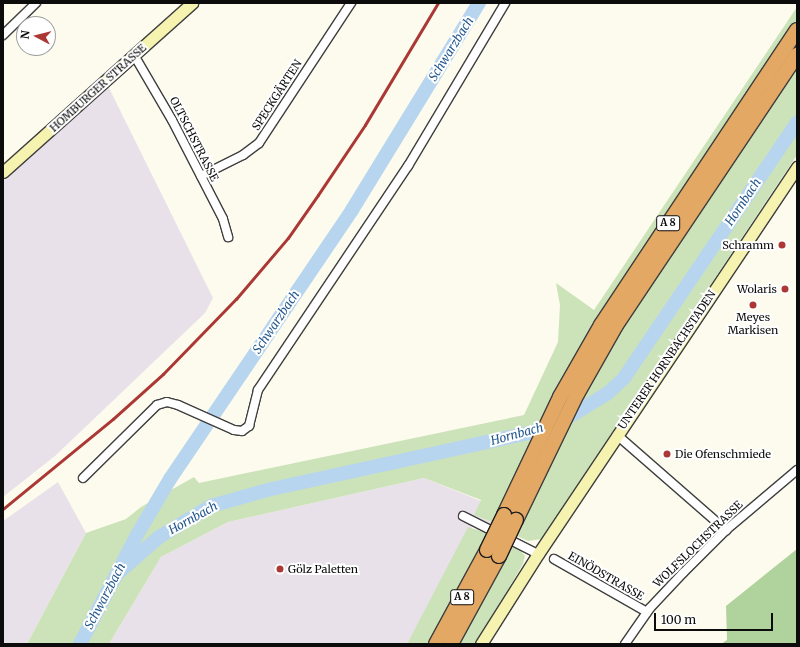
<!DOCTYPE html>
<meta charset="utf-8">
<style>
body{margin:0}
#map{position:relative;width:800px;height:647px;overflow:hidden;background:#fdfbed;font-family:Merriweather,serif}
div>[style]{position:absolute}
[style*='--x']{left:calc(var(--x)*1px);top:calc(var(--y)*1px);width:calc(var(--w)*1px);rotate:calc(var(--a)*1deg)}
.industrial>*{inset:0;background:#e9e1ea}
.green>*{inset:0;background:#cce3ba}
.forest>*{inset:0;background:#b0d29c}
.river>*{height:14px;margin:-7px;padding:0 7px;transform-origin:7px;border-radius:7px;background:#b7d5ee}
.roads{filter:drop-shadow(1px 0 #3f3f3f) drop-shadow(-1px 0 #3f3f3f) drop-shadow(0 1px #3f3f3f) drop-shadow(0 -1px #3f3f3f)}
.street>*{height:8px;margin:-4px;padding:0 4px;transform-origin:4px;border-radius:4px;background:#fff}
.secondary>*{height:11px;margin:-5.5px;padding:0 5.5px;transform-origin:5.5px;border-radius:5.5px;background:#f5f3af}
.highway>*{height:14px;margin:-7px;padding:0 7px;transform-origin:7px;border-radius:7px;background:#e3a864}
.rail>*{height:2.5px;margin:-1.25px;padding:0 1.25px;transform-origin:1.25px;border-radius:1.25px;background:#ab3835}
.bridges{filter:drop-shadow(1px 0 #1d1d1d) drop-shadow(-1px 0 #1d1d1d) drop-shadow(0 1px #1d1d1d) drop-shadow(0 -1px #1d1d1d)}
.highway-bridge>*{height:14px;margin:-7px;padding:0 7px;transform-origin:7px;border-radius:7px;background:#e3a864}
.dots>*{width:11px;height:11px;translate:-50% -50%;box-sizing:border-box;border:2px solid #fff;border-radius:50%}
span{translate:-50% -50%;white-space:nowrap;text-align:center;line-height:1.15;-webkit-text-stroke:4px #fff;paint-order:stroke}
.shield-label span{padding:1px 3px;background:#fff;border:1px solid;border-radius:3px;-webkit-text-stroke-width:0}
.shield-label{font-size:10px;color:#0c0c0c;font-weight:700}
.street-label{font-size:11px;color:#0c0c0c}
.poi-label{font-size:11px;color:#0c0c0c}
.right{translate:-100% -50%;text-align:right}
.left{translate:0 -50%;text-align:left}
.water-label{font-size:12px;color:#24588e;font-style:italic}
.frame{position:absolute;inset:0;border:4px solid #0c0c0c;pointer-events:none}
.north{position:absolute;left:16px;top:16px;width:40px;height:40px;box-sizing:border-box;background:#fff;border:1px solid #9e9e9e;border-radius:50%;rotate:277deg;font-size:11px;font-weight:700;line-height:16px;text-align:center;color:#0c0c0c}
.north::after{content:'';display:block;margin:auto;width:14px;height:18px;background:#ab3835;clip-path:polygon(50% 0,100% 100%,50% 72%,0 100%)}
.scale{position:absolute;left:654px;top:613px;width:119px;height:18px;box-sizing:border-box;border:2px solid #0c0c0c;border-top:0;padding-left:5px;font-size:12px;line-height:14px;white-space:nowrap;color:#0c0c0c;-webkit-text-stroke:3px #fff;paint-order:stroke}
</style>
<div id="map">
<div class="industrial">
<i style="clip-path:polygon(107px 84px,213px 298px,205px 313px,55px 456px,3px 497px,3px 177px)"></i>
<i style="clip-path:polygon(424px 478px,481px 501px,475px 515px,492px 522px,487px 533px,472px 527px,407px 644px,109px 644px,161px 557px,228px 522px)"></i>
<i style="clip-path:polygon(58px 482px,86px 533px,27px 644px,3px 644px,3px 521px)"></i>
</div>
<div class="green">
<i style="clip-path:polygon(evenodd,797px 7px,797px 155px,541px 539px,528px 541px,517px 536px,523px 524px,498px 512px,492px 522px,474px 515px,481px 500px,424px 478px,228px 522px,161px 557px,109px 644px,27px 644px,86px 533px,126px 519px,141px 507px,194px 477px,199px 483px,524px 415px,558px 342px,560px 305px,556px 283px,594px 310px,797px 7px,587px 392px,554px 457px,518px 468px,552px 398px,587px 392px)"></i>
<i style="clip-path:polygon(468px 527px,487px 533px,481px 546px,505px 559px,512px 546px,521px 551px,525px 556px,523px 564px,476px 644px,407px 644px)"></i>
</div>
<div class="forest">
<i style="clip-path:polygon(797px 549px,797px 644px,721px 644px,727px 640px,726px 606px)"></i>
</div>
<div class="river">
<i style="--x:116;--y:575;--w:57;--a:-41.5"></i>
<i style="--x:159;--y:537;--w:61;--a:-30.8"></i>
<i style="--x:211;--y:506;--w:58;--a:-15.9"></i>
<i style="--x:267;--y:490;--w:268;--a:-12.3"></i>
<i style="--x:529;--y:433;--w:32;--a:-18"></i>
<i style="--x:559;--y:423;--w:57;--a:-31.5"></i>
<i style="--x:608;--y:393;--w:22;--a:-43"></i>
<i style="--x:624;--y:378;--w:309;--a:-55.9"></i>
<i style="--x:80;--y:644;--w:123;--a:-62.4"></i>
<i style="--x:137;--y:535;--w:65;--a:-59.5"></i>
<i style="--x:170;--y:479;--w:325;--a:-55.9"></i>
<i style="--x:352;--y:210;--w:243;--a:-58.5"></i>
</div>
<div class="roads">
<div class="street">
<i style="--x:3;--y:35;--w:46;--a:-44.1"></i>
<i style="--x:134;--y:55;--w:75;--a:59.7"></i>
<i style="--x:172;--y:120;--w:111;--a:62.7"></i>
<i style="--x:223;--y:219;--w:19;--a:74"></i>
<i style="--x:201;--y:176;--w:47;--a:-26.6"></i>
<i style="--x:243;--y:155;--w:20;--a:-37"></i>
<i style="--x:259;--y:143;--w:168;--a:-56.7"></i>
<i style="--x:617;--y:435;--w:145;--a:41.1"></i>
<i style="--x:83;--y:478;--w:104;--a:-44.6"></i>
<i style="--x:157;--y:405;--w:10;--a:-17"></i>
<i style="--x:167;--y:402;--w:11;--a:15"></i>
<i style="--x:178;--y:405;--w:61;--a:24.1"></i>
<i style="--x:234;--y:430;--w:8;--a:7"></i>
<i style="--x:242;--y:431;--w:9;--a:-36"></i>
<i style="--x:249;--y:426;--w:37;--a:-76"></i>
<i style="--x:258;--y:390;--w:270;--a:-56.2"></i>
<i style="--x:408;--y:166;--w:190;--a:-59.2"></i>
<i style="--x:463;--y:516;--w:84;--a:26.9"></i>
<i style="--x:554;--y:559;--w:107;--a:29.7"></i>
<i style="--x:625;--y:644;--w:44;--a:-55.2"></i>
<i style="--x:650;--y:608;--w:48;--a:-46.7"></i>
<i style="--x:683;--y:573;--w:61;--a:-45"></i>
<i style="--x:726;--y:530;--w:93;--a:-40.2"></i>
</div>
<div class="secondary">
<i style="--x:3;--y:172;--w:254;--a:-41.8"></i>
<i style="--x:481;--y:644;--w:107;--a:-57.7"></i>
<i style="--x:538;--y:554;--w:466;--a:-56.2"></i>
</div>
<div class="highway">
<i style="--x:504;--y:515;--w:131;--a:-64.6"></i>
<i style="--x:560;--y:397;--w:83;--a:-60.3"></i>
<i style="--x:601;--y:325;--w:354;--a:-56.4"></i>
<i style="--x:516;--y:520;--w:140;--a:-64.2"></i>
<i style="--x:577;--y:394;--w:79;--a:-60.5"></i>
<i style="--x:616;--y:325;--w:325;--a:-56.2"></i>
<i style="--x:436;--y:644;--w:107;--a:-61.5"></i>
<i style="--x:451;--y:644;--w:100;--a:-61.4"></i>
</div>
</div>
<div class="rail">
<i style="--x:3;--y:509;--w:142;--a:-39.3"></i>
<i style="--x:113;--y:419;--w:67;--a:-42"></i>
<i style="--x:163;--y:374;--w:105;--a:-45.8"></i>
<i style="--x:236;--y:299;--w:80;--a:-49.6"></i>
<i style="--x:288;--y:238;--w:52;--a:-55.1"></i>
<i style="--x:318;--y:195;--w:84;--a:-56.1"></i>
<i style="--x:365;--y:125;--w:142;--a:-59.1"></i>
</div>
<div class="bridges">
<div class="highway-bridge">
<i style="--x:487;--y:550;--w:39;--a:-64"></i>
<i style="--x:499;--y:556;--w:40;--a:-65"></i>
</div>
</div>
<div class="dots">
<i style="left:782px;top:245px;background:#ab3835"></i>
<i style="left:785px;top:289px;background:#ab3835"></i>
<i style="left:753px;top:305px;background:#ab3835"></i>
<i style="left:667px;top:454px;background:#ab3835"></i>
<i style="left:280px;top:569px;background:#ab3835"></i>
</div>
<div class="shield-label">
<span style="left:668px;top:223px">A 8</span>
<span style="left:462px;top:597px">A 8</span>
</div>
<div class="street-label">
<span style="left:98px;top:88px;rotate:-42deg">HOMBURGER STRASSE</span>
<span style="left:277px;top:95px;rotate:-57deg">SPECKGÄRTEN</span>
<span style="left:194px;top:139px;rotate:63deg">OLTSCHSTRASSE</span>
<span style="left:667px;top:360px;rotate:-56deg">UNTERER HORNBACHSTADEN</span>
<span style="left:698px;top:544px;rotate:-44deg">WOLFSLOCHSTRASSE</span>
<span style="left:606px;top:576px;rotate:30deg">EINÖDSTRASSE</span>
</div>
<div class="poi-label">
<span class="right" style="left:774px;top:245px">Schramm</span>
<span class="right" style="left:777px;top:289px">Wolaris</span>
<span style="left:753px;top:324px">Meyes<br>Markisen</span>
<span class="left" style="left:675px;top:454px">Die Ofenschmiede</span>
<span class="left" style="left:288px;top:569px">Gölz Paletten</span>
</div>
<div class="water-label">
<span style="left:451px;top:49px;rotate:-58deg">Schwarzbach</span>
<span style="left:743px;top:202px;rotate:-56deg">Hornbach</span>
<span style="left:276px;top:322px;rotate:-56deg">Schwarzbach</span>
<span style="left:517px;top:434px;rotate:-15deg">Hornbach</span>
<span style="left:193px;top:518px;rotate:-29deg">Hornbach</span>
<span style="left:105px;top:596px;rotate:-62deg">Schwarzbach</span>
</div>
<div class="frame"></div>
<div class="north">N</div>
<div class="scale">100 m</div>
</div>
